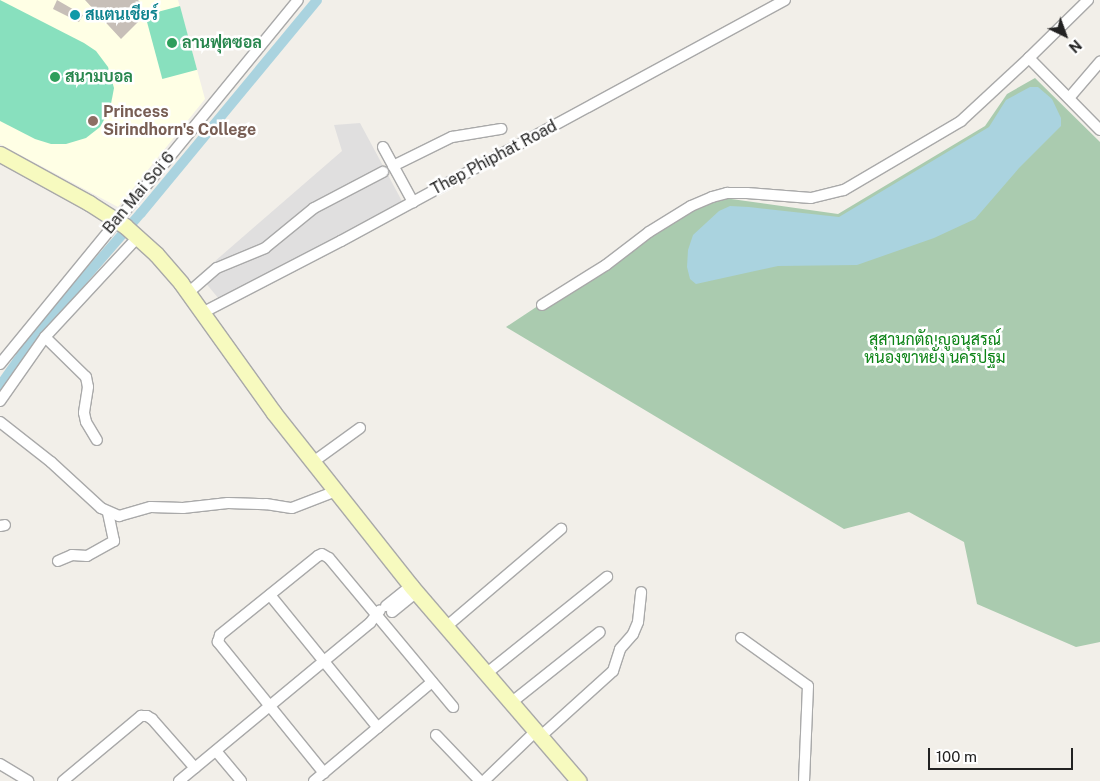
<!DOCTYPE html>
<meta charset="utf-8">
<style>
body{margin:0}
#map{position:relative;width:1100px;height:781px;overflow:hidden;background:#f2efe9;font-family:"Public Sans",Sarabun,sans-serif}
div>[style]{position:absolute}
[style*='--x']{left:calc(var(--x)*1px);top:calc(var(--y)*1px);width:calc(var(--w)*1px);rotate:calc(var(--a)*1deg)}
.residential>*{inset:0;background:#e0dfdf}
.education>*{inset:0;background:#ffffe5}
.cemetery>*{inset:0;background:#aacbaf}
.pitch>*{inset:0;background:#88e0be;transform-origin:0 0}
.water>*{inset:0;background:#aad3df}
.canal>*{height:10px;margin:-5px;padding:0 5px;transform-origin:5px;border-radius:5px;background:#aad3df}
.building>*{inset:0;background:#c7bfb8}
.roads{filter:drop-shadow(1px 0 #a9a9a9) drop-shadow(-1px 0 #a9a9a9) drop-shadow(0 1px #a9a9a9) drop-shadow(0 -1px #a9a9a9)}
.street>*{height:10px;margin:-5px;padding:0 5px;transform-origin:5px;border-radius:5px;background:#fff}
.secondary>*{height:15px;margin:-7.5px;padding:0 7.5px;transform-origin:7.5px;border-radius:7.5px;background:#f7fabf}
.dots>*{width:14px;height:14px;translate:-50% -50%;box-sizing:border-box;border:2px solid #fff;border-radius:50%}
span{translate:-50% -50%;white-space:nowrap;text-align:center;line-height:1.15;-webkit-text-stroke:5px #fff;paint-order:stroke}
.culture-label{font-size:16px;color:#0d838f;font-weight:700}
.left{translate:0 -50%;text-align:left}
.leisure-label{font-size:16px;color:#27864d;font-weight:700}
.education-label{font-size:16px;color:#785e54;font-weight:700}
.street-label{font-size:16px;color:#222}
.park-label{font-size:16px;color:#0c8416}
.north{position:absolute;left:1040px;top:10px;width:50px;height:50px;-webkit-text-stroke:4px #fff;paint-order:stroke;rotate:138deg;font-size:14px;font-weight:700;line-height:20px;text-align:center;color:#222}
.north::after{content:'';display:block;margin:auto;width:18px;height:22px;background:#222;clip-path:polygon(50% 0,100% 100%,50% 72%,0 100%)}
.scale{position:absolute;left:928px;top:748px;width:145px;height:22px;box-sizing:border-box;border:2px solid #222;border-top:0;padding-left:6px;font-size:15px;line-height:18px;white-space:nowrap;color:#222;-webkit-text-stroke:4px #fff;paint-order:stroke}
</style>
<div id="map">
<div class="residential">
<i style="clip-path:polygon(360px 123px,403px 203px,219px 299px,199px 275px,342px 151px,334px 125px)"></i>
</div>
<div class="education">
<i style="clip-path:polygon(0 0,178px 0,205px 99px,118px 207px,0 144px)"></i>
</div>
<div class="cemetery">
<i style="clip-path:polygon(1035px 78px,1100px 142px,1100px 642px,1076px 647px,977px 604px,964px 542px,909px 512px,844px 529px,506px 327px,654px 229px,693px 207px,724px 198px,838px 214px,985px 126px,1007px 94px)"></i>
</div>
<div class="pitch">
<i style="clip-path:polygon(0 0,84px 43px,96px 51px,108px 67px,114px 88px,110px 109px,100px 127px,86px 138px,66px 144px,51px 144px,35px 139px,0 121px)"></i>
<i style="left:180px;top:6px;width:66px;height:36px;rotate:75deg"></i>
</div>
<div class="water">
<i style="clip-path:polygon(1030px 87px,1038px 87px,1052px 99px,1061px 118px,1061px 126px,1019px 168px,975px 219px,934px 238px,857px 265px,778px 266px,696px 284px,690px 279px,687px 267px,688px 250px,693px 235px,719px 211px,730px 206px,749px 207px,839px 217px,989px 127px,1006px 100px)"></i>
</div>
<div class="canal">
<i style="--x:0;--y:386;--w:70;--a:-54.9"></i>
<i style="--x:40;--y:329;--w:154;--a:-49"></i>
<i style="--x:141;--y:213;--w:276;--a:-50.4"></i>
</div>
<div class="building">
<i style="clip-path:polygon(57px 0,83px 15px,79px 22px,53px 9px)"></i>
<i style="clip-path:polygon(85px 0,138px 0,142px 4px,135px 11px,142px 18px,121px 39px)"></i>
</div>
<div class="roads">
<div class="street">
<i style="--x:1088;--y:0;--w:83;--a:135.5"></i>
<i style="--x:1029;--y:58;--w:101;--a:45.4"></i>
<i style="--x:1069;--y:98;--w:48;--a:-49.3"></i>
<i style="--x:383;--y:147;--w:63;--a:61.4"></i>
<i style="--x:393;--y:166;--w:66;--a:-26.2"></i>
<i style="--x:452;--y:137;--w:50;--a:-9.3"></i>
<i style="--x:188;--y:293;--w:38;--a:-41"></i>
<i style="--x:217;--y:268;--w:52;--a:-22.6"></i>
<i style="--x:265;--y:248;--w:63;--a:-39.2"></i>
<i style="--x:314;--y:208;--w:78;--a:-27.6"></i>
<i style="--x:542;--y:305;--w:75;--a:-32"></i>
<i style="--x:606;--y:265;--w:54;--a:-37.5"></i>
<i style="--x:649;--y:232;--w:49;--a:-31.8"></i>
<i style="--x:691;--y:206;--w:23;--a:-23"></i>
<i style="--x:712;--y:197;--w:16;--a:-15"></i>
<i style="--x:727;--y:193;--w:20;--a:0"></i>
<i style="--x:747;--y:193;--w:64;--a:4.5"></i>
<i style="--x:811;--y:198;--w:34;--a:-14"></i>
<i style="--x:844;--y:190;--w:136;--a:-30.5"></i>
<i style="--x:961;--y:121;--w:93;--a:-42.8"></i>
<i style="--x:202;--y:313;--w:157;--a:-27.4"></i>
<i style="--x:341;--y:241;--w:505;--a:-28.49"></i>
<i style="--x:45;--y:337;--w:57;--a:44.3"></i>
<i style="--x:86;--y:377;--w:10;--a:79"></i>
<i style="--x:88;--y:387;--w:26;--a:99"></i>
<i style="--x:84;--y:413;--w:9;--a:77"></i>
<i style="--x:86;--y:422;--w:21;--a:59"></i>
<i style="--x:0;--y:364;--w:470;--a:-50.7"></i>
<i style="--x:0;--y:401;--w:78;--a:-54.9"></i>
<i style="--x:45;--y:337;--w:137;--a:-47.1"></i>
<i style="--x:0;--y:422;--w:65;--a:38.1"></i>
<i style="--x:51;--y:462;--w:68;--a:42.6"></i>
<i style="--x:101;--y:508;--w:20;--a:24"></i>
<i style="--x:119;--y:516;--w:33;--a:-16"></i>
<i style="--x:151;--y:507;--w:32;--a:2"></i>
<i style="--x:183;--y:508;--w:45;--a:-6.3"></i>
<i style="--x:228;--y:503;--w:38;--a:2"></i>
<i style="--x:266;--y:504;--w:26;--a:9"></i>
<i style="--x:292;--y:508;--w:47;--a:-21.1"></i>
<i style="--x:313;--y:462;--w:58;--a:-35.9"></i>
<i style="--x:0;--y:526;--w:5;--a:-11"></i>
<i style="--x:58;--y:561;--w:15;--a:-23"></i>
<i style="--x:72;--y:555;--w:15;--a:4"></i>
<i style="--x:87;--y:556;--w:31;--a:-29"></i>
<i style="--x:114;--y:541;--w:29;--a:-102"></i>
<i style="--x:270;--y:595;--w:171;--a:50.9"></i>
<i style="--x:386;--y:606;--w:32;--a:-39"></i>
<i style="--x:392;--y:612;--w:32;--a:-39"></i>
<i style="--x:447;--y:626;--w:150;--a:-40.4"></i>
<i style="--x:741;--y:638;--w:82;--a:35.6"></i>
<i style="--x:808;--y:686;--w:95;--a:92.4"></i>
<i style="--x:487;--y:673;--w:154;--a:-38.7"></i>
<i style="--x:512;--y:702;--w:112;--a:-38.5"></i>
<i style="--x:436;--y:735;--w:64;--a:46.3"></i>
<i style="--x:541;--y:736;--w:97;--a:-42.1"></i>
<i style="--x:613;--y:671;--w:23;--a:-72"></i>
<i style="--x:620;--y:649;--w:20;--a:-49"></i>
<i style="--x:633;--y:634;--w:13;--a:-67"></i>
<i style="--x:638;--y:622;--w:30;--a:-84"></i>
<i style="--x:216;--y:751;--w:39;--a:50"></i>
<i style="--x:0;--y:764;--w:33;--a:31"></i>
<i style="--x:324;--y:773;--w:169;--a:-129"></i>
<i style="--x:218;--y:642;--w:7;--a:-74"></i>
<i style="--x:220;--y:635;--w:126;--a:-38.9"></i>
<i style="--x:318;--y:556;--w:4;--a:-27"></i>
<i style="--x:322;--y:554;--w:8;--a:30"></i>
<i style="--x:329;--y:558;--w:194;--a:50.2"></i>
<i style="--x:63;--y:781;--w:102;--a:-39.8"></i>
<i style="--x:141;--y:716;--w:6;--a:0"></i>
<i style="--x:147;--y:716;--w:6;--a:31"></i>
<i style="--x:152;--y:719;--w:65;--a:48.7"></i>
<i style="--x:179;--y:781;--w:248;--a:-39.6"></i>
<i style="--x:370;--y:623;--w:16;--a:-52"></i>
<i style="--x:314;--y:781;--w:154;--a:-40"></i>
<i style="--x:484;--y:781;--w:72;--a:-43.9"></i>
</div>
<div class="secondary">
<i style="--x:0;--y:154;--w:102;--a:28.8"></i>
<i style="--x:89;--y:203;--w:43;--a:32.6"></i>
<i style="--x:125;--y:226;--w:42;--a:42.1"></i>
<i style="--x:156;--y:254;--w:38;--a:49"></i>
<i style="--x:181;--y:283;--w:160;--a:54.4"></i>
<i style="--x:274;--y:413;--w:221;--a:51.6"></i>
<i style="--x:411;--y:586;--w:257;--a:49.3"></i>
</div>
</div>
<div class="dots">
<i style="left:75px;top:15px;background:#0f9aa8"></i>
<i style="left:172px;top:43px;background:#2e9e5b"></i>
<i style="left:55px;top:77px;background:#2e9e5b"></i>
<i style="left:93px;top:121px;background:#8d6e63"></i>
</div>
<div class="culture-label">
<span class="left" style="left:85px;top:15px">สแตนเชียร์</span>
</div>
<div class="leisure-label">
<span class="left" style="left:182px;top:43px">ลานฟุตซอล</span>
<span class="left" style="left:65px;top:77px">สนามบอล</span>
</div>
<div class="education-label">
<span class="left" style="left:103px;top:121px">Princess<br>Sirindhorn's College</span>
</div>
<div class="street-label">
<span style="left:494px;top:158px;rotate:-28deg">Thep Phiphat Road</span>
<span style="left:139px;top:193px;rotate:-50deg">Ban Mai Soi 6</span>
</div>
<div class="park-label">
<span style="left:935px;top:349px">สุสานกตัญญูอนุสรณ์<br>หนองขาหยั่ง นครปฐม</span>
</div>
<div class="north">N</div>
<div class="scale">100 m</div>
</div>
